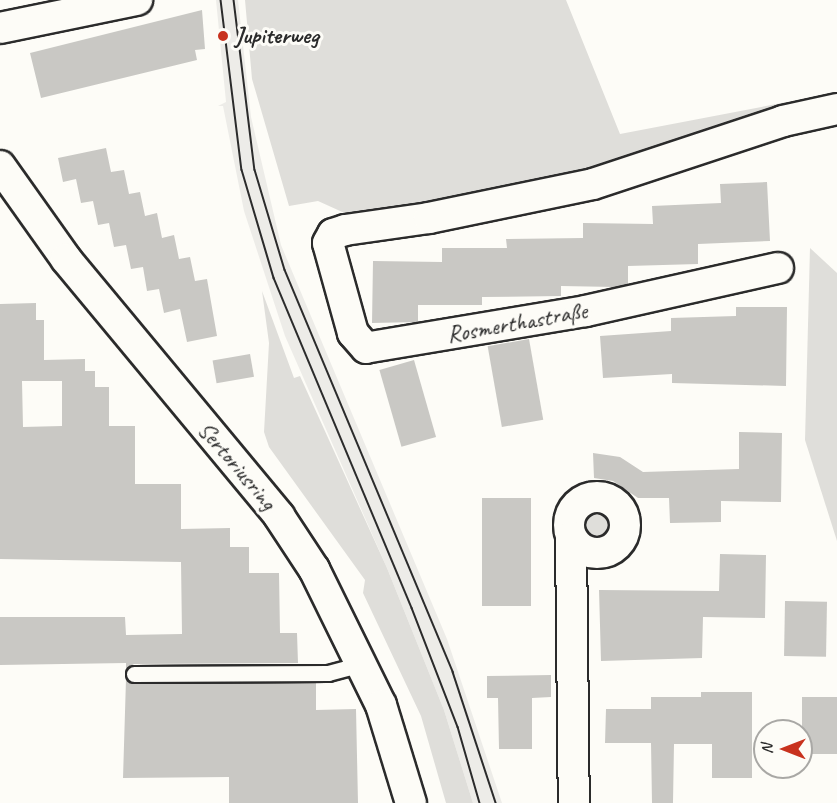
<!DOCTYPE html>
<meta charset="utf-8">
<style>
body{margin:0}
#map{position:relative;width:837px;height:803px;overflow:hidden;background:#fdfcf7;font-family:Caveat,sans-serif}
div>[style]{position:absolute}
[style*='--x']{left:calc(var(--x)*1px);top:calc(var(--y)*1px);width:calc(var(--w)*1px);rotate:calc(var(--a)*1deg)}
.built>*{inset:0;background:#edece8}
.green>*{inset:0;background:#dfdeda}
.round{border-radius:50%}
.building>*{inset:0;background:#c9c8c4;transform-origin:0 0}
.roads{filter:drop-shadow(2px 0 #2b2b2b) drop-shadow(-2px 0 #2b2b2b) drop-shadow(0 2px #2b2b2b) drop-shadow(0 -2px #2b2b2b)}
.service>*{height:15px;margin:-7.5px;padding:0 7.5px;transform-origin:7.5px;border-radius:7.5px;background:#fdfcf7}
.minor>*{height:30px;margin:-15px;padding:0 15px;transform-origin:15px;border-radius:15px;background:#fdfcf7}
.minor>.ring{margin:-15px;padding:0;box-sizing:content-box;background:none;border:30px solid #fdfcf7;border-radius:50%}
.tram>*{height:1.5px;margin:-0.75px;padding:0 0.75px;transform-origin:0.75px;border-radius:0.75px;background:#2b2b2b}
.dots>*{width:16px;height:16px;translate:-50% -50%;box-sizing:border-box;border:3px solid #fdfcf7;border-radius:50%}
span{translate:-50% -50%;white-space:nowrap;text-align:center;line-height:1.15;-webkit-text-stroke:6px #fdfcf7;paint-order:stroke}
.poi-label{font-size:24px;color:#2b2b2b;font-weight:700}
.left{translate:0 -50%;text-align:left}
.street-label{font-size:24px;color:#2b2b2b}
.north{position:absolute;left:753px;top:719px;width:60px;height:60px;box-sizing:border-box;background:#fdfcf7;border:2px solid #a9a8a5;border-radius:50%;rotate:270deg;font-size:16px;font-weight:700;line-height:24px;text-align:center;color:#2b2b2b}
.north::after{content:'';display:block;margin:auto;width:21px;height:27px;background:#c8321e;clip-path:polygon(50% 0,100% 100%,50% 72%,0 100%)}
</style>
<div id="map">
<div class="built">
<i style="clip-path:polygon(216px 0,238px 0,251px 117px,281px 245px,447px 639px,502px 803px,473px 803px,444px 710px,387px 568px,285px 336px,244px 211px,223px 106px,218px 106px,226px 102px)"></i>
</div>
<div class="green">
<i style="clip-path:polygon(245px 0,566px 0,620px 134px,787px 102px,775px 117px,639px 164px,360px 220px,318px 201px,289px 206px,252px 79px)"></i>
<i style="clip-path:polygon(810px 248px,837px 273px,837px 541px,805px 440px)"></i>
<i style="clip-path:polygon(262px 291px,294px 378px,300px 376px,387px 568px,444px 710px,473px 803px,446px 803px,421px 716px,363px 593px,365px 580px,269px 447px,264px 432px,269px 343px)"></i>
<i class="round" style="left:580px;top:508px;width:34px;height:34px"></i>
</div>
<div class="building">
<i style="clip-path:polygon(202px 10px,205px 49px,195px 50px,197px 60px,41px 98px,30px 53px)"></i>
<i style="clip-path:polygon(106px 148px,111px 172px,124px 170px,129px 194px,140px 192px,145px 216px,157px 213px,162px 238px,174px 235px,179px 259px,190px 257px,195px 281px,207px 279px,217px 336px,187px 342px,180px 309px,164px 313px,159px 289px,147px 291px,143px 267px,131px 269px,126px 245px,114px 247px,109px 223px,98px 225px,93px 201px,81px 203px,76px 179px,63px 182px,58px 158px)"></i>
<i style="clip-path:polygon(767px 182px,770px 241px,698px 244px,698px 264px,628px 266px,628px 284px,615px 287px,561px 286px,561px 296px,482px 297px,482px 305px,418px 305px,418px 322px,372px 323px,373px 261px,442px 262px,442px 248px,507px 248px,506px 239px,583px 238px,583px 223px,653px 224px,652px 206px,721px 203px,720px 184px)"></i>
<i style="clip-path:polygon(evenodd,36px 303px,36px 320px,44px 320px,44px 360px,85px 359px,85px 371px,95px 371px,95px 387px,109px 387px,109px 426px,135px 426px,135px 484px,181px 484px,181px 529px,230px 528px,230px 547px,249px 547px,249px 573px,279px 573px,280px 633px,297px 633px,298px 663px,134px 664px,126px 669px,126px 663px,0 665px,0 617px,125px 617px,126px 635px,182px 634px,181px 562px,0 559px,0 304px,36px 303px,22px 381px,62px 381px,62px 426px,23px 427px,22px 381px)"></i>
<i style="clip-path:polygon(736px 307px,787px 307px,786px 386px,672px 383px,672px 374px,603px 378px,600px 336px,671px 331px,671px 318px,736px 316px)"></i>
<i style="left:529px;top:339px;width:82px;height:42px;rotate:80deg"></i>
<i style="left:250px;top:354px;width:23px;height:38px;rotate:80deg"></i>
<i style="left:414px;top:360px;width:80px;height:36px;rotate:74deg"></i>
<i style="clip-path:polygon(739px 432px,782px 433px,781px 502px,721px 501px,721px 522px,670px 523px,669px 498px,638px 498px,613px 481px,594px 478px,593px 453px,620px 457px,643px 472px,739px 469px)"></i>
<i style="left:482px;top:498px;width:49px;height:108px"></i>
<i style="clip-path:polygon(720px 554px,766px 555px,765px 618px,703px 617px,702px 658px,601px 661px,599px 590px,719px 591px)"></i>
<i style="left:785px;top:601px;width:42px;height:55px;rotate:1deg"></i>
<i style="clip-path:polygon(551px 675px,551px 697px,532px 698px,532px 749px,499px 749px,498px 698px,487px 698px,487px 676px)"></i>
<i style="clip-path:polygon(126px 679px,134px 684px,316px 683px,316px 710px,356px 709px,358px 803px,229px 803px,229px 777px,123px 778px)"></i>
<i style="clip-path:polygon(701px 692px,752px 692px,752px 778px,712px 778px,712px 744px,674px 744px,673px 803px,652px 803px,651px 743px,605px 743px,606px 709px,651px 709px,651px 697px,701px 697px)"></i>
<i style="left:837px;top:697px;width:57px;height:35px;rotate:90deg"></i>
</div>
<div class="roads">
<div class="service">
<i style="--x:134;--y:674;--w:194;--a:-0.3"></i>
<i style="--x:328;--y:673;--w:34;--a:-15"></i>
</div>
<div class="minor">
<i style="--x:0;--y:28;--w:140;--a:-11.6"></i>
<i style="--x:0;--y:166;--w:114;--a:54.6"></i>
<i style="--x:66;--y:259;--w:334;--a:50.3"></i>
<i style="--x:279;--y:516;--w:64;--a:56.6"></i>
<i style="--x:314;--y:569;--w:152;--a:63.8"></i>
<i style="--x:381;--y:705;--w:102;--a:73"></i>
<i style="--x:778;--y:268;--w:197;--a:167.4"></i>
<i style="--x:586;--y:311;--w:223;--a:170.5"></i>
<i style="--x:366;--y:348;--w:20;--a:-131"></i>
<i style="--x:353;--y:333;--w:93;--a:-105.5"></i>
<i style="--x:328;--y:243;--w:10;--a:-61"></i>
<i style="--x:333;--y:234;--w:13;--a:-18"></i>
<i style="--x:345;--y:230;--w:85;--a:-8.1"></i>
<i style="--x:429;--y:218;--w:167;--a:-11.7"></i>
<i style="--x:593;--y:184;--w:200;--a:-18.3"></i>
<i style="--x:783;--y:121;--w:55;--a:-12.5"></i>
<i class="ring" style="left:569px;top:497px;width:26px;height:26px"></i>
<i style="--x:571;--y:537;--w:266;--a:89.4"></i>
</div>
</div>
<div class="tram">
<i style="--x:221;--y:0;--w:171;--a:83"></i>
<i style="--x:242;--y:170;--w:113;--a:73.5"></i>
<i style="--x:274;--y:278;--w:358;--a:67.3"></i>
<i style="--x:412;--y:608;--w:128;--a:68.9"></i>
<i style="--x:458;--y:727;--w:79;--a:73.9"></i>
<i style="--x:234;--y:0;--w:171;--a:83"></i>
<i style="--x:255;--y:170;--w:104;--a:73.3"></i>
<i style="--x:285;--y:270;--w:436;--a:67.3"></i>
<i style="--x:453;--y:672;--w:138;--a:71.8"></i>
</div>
<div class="dots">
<i style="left:223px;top:36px;background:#c8321e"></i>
</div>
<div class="poi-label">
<span class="left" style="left:235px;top:36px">Jupiterweg</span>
</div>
<div class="street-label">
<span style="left:517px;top:323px;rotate:-10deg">Rosmerthastraße</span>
<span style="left:237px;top:466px;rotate:50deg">Sertoriusring</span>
</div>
<div class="north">N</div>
</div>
